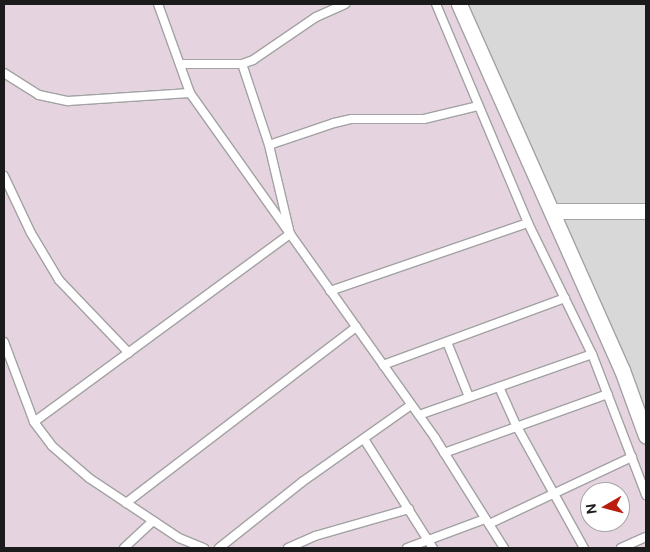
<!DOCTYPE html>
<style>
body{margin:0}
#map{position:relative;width:650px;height:552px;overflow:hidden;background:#eceae1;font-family:"DM Sans",sans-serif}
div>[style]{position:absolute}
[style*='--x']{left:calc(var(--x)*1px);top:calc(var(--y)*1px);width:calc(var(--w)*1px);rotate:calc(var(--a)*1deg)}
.residential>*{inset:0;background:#d9d8d8}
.industrial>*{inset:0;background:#e5d4e0}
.roads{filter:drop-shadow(1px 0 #a2a2a2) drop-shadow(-1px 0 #a2a2a2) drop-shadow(0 1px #a2a2a2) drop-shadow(0 -1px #a2a2a2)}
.service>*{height:8px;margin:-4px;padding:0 4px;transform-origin:4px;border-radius:4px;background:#fff}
.minor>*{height:15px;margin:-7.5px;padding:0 7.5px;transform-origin:7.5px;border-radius:7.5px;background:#fff}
span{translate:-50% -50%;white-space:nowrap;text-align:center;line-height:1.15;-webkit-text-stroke:4.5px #fff;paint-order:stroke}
.frame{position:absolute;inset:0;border:5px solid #1b1b1b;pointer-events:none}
.north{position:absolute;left:580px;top:482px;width:50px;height:50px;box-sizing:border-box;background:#fff;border:1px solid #a4a4a4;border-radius:50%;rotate:262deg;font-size:14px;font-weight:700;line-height:20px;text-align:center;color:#1b1b1b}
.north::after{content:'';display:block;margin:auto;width:18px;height:22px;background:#ba1c0d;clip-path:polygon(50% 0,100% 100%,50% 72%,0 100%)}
</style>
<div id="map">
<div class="residential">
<i style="clip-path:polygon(459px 4px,646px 4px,646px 436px)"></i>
</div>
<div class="industrial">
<i style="clip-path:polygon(evenodd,4px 4px,459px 4px,646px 436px,646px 548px,4px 548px,4px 4px,590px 492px,620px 492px,620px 522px,590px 522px,590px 492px)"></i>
</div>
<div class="roads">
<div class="service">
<i style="--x:158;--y:4;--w:95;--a:70.2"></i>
<i style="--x:190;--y:93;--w:423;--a:54.6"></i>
<i style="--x:435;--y:438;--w:130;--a:57.9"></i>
<i style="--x:436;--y:4;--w:238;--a:67.2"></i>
<i style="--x:528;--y:223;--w:146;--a:64"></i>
<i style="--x:592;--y:354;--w:151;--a:69"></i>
<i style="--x:180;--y:64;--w:62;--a:0"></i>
<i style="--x:242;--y:64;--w:12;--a:-20"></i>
<i style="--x:253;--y:60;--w:76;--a:-34.3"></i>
<i style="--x:316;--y:17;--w:32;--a:-24"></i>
<i style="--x:4;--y:73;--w:41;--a:32.2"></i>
<i style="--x:39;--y:95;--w:30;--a:12"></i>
<i style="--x:68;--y:101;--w:122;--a:-3.8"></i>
<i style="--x:269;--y:145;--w:69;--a:-18.7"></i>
<i style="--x:334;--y:123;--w:18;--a:-13"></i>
<i style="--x:352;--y:119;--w:72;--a:0"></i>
<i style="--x:424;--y:119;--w:56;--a:-13.5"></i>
<i style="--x:4;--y:176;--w:63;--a:64.7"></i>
<i style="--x:31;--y:233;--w:55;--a:59.2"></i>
<i style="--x:59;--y:280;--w:101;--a:46.2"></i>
<i style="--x:330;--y:291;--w:209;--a:-19"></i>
<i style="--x:4;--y:342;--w:85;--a:69.4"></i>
<i style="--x:34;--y:422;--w:30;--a:53"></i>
<i style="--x:52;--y:446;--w:49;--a:40.9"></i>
<i style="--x:89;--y:478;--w:108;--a:33.7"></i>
<i style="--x:179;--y:538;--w:27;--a:22"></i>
<i style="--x:447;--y:342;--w:59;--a:68.2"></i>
<i style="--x:383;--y:365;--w:194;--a:-20.2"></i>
<i style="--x:499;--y:387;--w:42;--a:65.9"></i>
<i style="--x:516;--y:425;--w:141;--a:61.1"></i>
<i style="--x:419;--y:415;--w:183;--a:-19.4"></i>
<i style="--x:34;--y:422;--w:318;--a:-36.3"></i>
<i style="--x:290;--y:234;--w:91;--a:-103.3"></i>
<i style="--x:269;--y:145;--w:85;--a:-108.4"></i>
<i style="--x:364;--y:439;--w:129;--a:57.7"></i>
<i style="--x:444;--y:453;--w:174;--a:-19.8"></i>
<i style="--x:126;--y:503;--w:290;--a:-37.4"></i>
<i style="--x:489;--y:524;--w:158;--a:-25.1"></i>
<i style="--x:124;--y:548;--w:40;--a:-43"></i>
<i style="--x:219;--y:548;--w:106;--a:-38.5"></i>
<i style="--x:302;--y:482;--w:133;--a:-35.2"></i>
<i style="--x:288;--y:548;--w:30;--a:-24"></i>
<i style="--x:315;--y:536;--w:98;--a:-16"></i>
<i style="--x:407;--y:548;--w:83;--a:-20.4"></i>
<i style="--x:621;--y:548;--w:27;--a:-24"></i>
</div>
<div class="minor">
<i style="--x:459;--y:4;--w:401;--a:66"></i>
<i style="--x:622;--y:370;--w:70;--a:70"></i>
<i style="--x:553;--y:211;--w:93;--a:0"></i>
</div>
</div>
<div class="frame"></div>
<div class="north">N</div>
</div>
